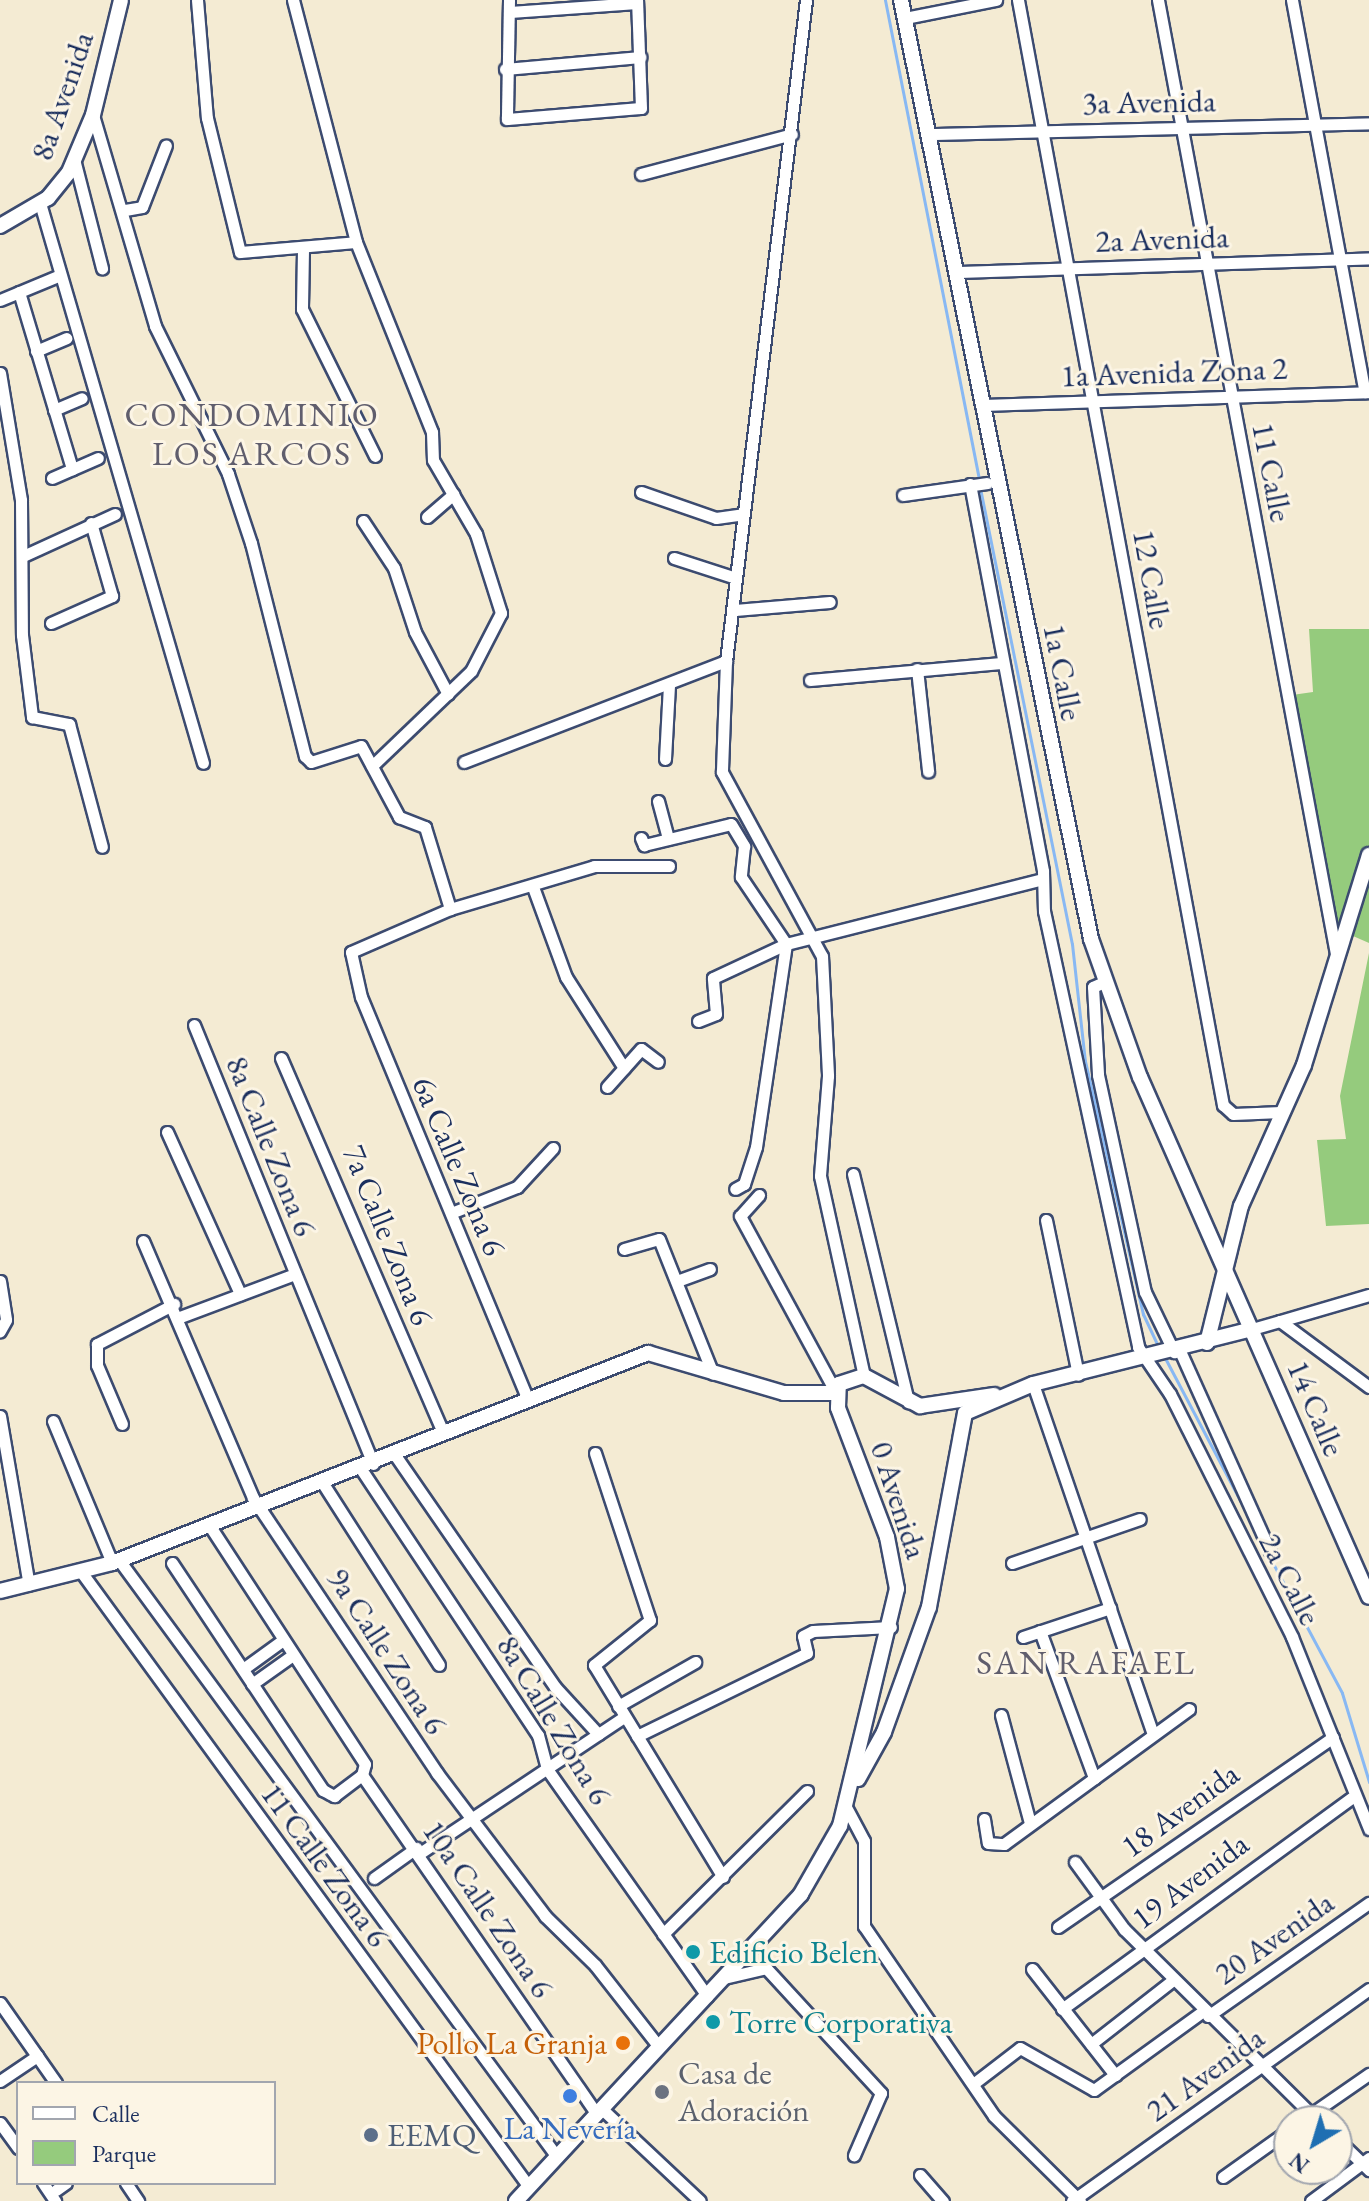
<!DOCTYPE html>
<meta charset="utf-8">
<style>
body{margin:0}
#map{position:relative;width:1369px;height:2201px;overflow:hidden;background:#f4ebd3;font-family:"EB Garamond",serif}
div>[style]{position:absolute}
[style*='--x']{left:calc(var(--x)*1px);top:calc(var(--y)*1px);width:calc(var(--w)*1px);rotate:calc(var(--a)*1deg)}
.green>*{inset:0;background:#95cb7d}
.stream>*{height:3px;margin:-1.5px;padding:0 1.5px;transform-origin:1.5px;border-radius:1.5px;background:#88b8f3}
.roads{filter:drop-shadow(2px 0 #3c4b70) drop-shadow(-2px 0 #3c4b70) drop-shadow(0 2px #3c4b70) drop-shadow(0 -2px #3c4b70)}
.minor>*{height:11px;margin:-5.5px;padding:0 5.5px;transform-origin:5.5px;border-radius:5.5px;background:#fff}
.tertiary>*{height:14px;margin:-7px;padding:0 7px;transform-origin:7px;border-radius:7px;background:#fff}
.dots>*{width:22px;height:22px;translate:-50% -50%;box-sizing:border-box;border:4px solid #fcf5e5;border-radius:50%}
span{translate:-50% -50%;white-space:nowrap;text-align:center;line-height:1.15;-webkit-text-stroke:6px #fcf5e5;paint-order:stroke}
.street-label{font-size:32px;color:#1b2f5e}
.culture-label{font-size:32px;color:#0d838f}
.left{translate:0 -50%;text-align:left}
.food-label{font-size:32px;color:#c56008}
.right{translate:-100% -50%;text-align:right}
.worship-label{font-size:32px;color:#5b616d}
.shop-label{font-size:32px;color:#366cbe}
.service-label{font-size:32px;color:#4e5e75}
.neighbourhood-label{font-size:34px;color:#605e6d;letter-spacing:2px}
.legend{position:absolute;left:16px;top:2081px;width:260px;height:104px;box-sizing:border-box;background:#fcf5e5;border:2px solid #a2a6af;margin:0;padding:10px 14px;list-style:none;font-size:24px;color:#1b2f5e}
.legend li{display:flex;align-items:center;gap:16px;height:40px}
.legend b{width:40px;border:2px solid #a2a6af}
.north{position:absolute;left:1273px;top:2105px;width:80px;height:80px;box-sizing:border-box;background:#fcf5e5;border:2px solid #a2a6af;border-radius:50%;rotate:218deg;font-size:22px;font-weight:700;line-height:32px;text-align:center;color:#1b2f5e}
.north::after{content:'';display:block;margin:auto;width:28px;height:36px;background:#1f6fb2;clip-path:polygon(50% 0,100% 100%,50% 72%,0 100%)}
</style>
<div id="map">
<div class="green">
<i style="clip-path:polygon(1309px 629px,1369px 629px,1369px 943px,1337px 929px,1292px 695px,1313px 692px)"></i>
<i style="clip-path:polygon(1369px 953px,1369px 1224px,1326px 1226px,1317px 1140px,1346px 1139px,1340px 1096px)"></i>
</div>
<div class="stream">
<i style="--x:885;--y:0;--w:489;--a:78.9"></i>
<i style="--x:980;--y:488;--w:465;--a:78.6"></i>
<i style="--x:1072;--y:944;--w:118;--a:83.7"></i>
<i style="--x:1085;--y:1061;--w:260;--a:77.1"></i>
<i style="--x:1143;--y:1314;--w:38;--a:65"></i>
<i style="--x:1165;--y:1358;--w:184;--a:62.2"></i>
<i style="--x:1269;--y:1556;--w:155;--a:61.9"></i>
<i style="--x:1342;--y:1693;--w:93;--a:73.1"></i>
</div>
<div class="roads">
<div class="minor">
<i style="--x:197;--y:0;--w:118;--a:85.2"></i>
<i style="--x:207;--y:118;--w:138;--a:76.2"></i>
<i style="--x:240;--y:252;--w:116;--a:-4.9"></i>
<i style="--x:293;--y:0;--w:250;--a:75.4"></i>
<i style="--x:356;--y:242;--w:205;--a:68.2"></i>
<i style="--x:432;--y:432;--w:28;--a:88"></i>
<i style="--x:433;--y:460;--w:86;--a:59.8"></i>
<i style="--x:476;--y:534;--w:83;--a:72.4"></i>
<i style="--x:501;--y:613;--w:65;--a:117.3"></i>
<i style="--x:471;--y:671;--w:137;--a:136.2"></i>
<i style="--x:509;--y:0;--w:119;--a:91"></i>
<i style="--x:507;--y:119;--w:134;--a:-4.7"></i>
<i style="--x:641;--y:108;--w:108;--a:-92.1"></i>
<i style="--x:806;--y:0;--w:666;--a:96.9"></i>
<i style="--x:726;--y:661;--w:111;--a:92.1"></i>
<i style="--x:722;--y:772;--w:209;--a:61.5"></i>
<i style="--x:822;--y:956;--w:120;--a:87.1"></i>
<i style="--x:828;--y:1076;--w:100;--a:94.6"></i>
<i style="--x:820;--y:1176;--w:205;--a:77.6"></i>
<i style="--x:1018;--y:0;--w:1124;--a:79.49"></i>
<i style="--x:1223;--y:1105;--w:13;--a:42"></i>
<i style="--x:1233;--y:1114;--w:48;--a:-2.4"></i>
<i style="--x:1158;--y:0;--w:970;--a:79.43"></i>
<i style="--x:1292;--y:0;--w:399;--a:79.5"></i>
<i style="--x:510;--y:12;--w:127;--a:-4.1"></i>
<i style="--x:905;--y:18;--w:93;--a:-11.2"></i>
<i style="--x:505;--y:69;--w:136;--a:-5.1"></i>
<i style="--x:93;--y:115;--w:220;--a:73.6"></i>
<i style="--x:155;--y:326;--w:165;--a:63.7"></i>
<i style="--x:228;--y:474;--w:73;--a:71.6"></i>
<i style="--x:251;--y:543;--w:220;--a:75.8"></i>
<i style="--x:305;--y:756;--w:8;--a:45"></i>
<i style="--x:311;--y:762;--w:52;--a:-17.7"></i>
<i style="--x:361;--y:746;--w:81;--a:61.8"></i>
<i style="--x:399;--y:817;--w:28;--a:21"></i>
<i style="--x:425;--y:827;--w:86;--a:73"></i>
<i style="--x:930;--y:134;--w:439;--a:-1.4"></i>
<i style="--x:74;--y:159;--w:113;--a:75.6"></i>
<i style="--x:641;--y:174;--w:156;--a:-14.8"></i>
<i style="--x:40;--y:203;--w:583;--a:73.77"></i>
<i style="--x:125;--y:210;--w:17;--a:-10"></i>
<i style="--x:142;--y:207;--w:66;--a:-68.8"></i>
<i style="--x:303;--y:250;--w:59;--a:91"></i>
<i style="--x:302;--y:309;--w:164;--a:63.6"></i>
<i style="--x:957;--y:272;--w:412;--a:-1.9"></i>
<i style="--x:19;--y:292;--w:185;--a:73.3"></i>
<i style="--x:0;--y:300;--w:63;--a:-22.5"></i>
<i style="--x:36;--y:351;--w:33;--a:-23"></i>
<i style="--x:0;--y:373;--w:129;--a:80.6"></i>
<i style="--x:21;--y:500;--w:135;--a:89.6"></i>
<i style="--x:22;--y:635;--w:83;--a:83"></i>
<i style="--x:32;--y:717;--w:38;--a:11"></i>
<i style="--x:69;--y:724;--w:127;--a:75"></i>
<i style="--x:981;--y:405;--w:388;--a:-1.9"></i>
<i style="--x:54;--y:410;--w:30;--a:-23"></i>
<i style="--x:52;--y:478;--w:50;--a:-23.5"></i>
<i style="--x:970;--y:484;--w:394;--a:79.3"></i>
<i style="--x:1043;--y:871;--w:40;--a:88.6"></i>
<i style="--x:1044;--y:911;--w:446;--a:77.8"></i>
<i style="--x:1138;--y:1347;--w:57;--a:55.8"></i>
<i style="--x:1170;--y:1394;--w:272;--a:63.3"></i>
<i style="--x:1292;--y:1637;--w:207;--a:68.1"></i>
<i style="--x:641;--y:492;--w:79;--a:19.1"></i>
<i style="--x:716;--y:518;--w:27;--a:-8"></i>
<i style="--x:903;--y:495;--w:85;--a:-8.1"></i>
<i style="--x:427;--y:517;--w:35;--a:-41"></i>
<i style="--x:363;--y:521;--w:56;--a:56.6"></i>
<i style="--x:394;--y:568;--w:67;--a:71.8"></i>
<i style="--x:415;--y:632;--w:70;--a:62"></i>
<i style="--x:23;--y:556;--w:101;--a:-24.5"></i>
<i style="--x:674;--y:558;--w:65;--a:17.9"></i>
<i style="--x:735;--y:610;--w:95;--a:-4.8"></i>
<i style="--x:51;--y:623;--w:67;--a:-23.9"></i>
<i style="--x:112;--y:596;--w:76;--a:-106"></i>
<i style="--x:917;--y:669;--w:103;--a:83.8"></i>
<i style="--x:810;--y:680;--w:192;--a:-5.1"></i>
<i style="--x:665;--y:759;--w:74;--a:-86.9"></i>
<i style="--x:464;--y:762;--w:281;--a:-21.1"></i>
<i style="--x:658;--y:801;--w:39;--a:75"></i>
<i style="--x:641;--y:838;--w:8;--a:67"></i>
<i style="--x:644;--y:845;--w:89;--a:-13.6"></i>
<i style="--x:731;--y:824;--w:26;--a:59"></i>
<i style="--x:744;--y:846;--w:31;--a:96"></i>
<i style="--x:741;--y:877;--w:81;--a:56.1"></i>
<i style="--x:786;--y:944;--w:205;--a:98.4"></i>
<i style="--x:756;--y:1147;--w:39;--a:108"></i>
<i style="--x:744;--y:1184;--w:10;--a:151"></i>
<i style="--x:533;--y:887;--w:96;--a:69.9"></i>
<i style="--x:566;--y:977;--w:108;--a:57.5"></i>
<i style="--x:1104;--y:982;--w:12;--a:156"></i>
<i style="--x:1093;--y:987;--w:88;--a:86.7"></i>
<i style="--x:1098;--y:1075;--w:222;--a:77.8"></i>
<i style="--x:1145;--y:1292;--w:67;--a:64.2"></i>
<i style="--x:698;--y:1021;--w:19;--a:-21"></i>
<i style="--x:716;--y:1014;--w:36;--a:-95"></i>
<i style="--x:713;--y:978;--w:81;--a:-25"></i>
<i style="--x:786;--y:944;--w:264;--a:-14.2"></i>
<i style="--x:194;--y:1025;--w:474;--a:67.8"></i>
<i style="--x:281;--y:1058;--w:408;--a:66.6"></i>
<i style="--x:607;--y:1087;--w:51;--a:-48.2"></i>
<i style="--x:641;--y:1049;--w:21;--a:37"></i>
<i style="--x:167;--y:1132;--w:178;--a:65.7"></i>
<i style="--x:853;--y:1174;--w:235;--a:76.4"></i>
<i style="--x:759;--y:1195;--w:28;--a:132"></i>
<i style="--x:740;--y:1216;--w:201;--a:61.5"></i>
<i style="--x:451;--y:1213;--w:71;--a:-21.5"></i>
<i style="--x:517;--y:1187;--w:53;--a:-47.3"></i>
<i style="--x:1046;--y:1220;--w:158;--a:78.3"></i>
<i style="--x:143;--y:1241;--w:280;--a:66.8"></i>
<i style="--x:253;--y:1498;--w:331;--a:56.2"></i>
<i style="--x:437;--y:1773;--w:179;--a:52.9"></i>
<i style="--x:545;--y:1916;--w:70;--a:44.4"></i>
<i style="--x:595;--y:1965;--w:104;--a:52"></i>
<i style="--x:624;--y:1249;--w:36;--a:-16"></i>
<i style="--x:659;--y:1239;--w:145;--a:68.2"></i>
<i style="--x:0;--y:1281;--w:39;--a:81"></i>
<i style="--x:6;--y:1320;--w:13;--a:119"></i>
<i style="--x:677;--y:1281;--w:35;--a:-20"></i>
<i style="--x:180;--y:1317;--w:123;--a:-20.5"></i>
<i style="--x:1280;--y:1321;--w:93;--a:-16.3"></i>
<i style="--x:1252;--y:1329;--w:29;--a:-16"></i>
<i style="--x:1280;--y:1321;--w:111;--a:36.6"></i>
<i style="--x:1180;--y:1351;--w:219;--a:65.8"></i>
<i style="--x:1033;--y:1384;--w:370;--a:71.1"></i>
<i style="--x:528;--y:1400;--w:436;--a:-112.5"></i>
<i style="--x:361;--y:997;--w:46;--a:-102.5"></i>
<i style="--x:351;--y:952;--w:108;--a:-23.5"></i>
<i style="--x:450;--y:909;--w:150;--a:-16.6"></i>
<i style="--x:594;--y:866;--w:75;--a:0"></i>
<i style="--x:0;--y:1416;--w:171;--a:80.3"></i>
<i style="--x:53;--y:1421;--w:154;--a:67.4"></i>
<i style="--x:122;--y:1424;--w:64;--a:-113"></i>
<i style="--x:97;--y:1365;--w:21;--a:-90"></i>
<i style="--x:97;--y:1344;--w:87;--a:-27.5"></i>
<i style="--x:595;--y:1453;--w:176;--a:71.8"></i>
<i style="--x:650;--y:1620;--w:72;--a:141.2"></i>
<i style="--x:594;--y:1665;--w:248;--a:58.7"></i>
<i style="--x:395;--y:1455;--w:282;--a:55.4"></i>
<i style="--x:555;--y:1687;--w:64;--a:47.5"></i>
<i style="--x:361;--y:1469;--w:320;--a:56.4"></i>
<i style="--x:538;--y:1735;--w:35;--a:75"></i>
<i style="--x:547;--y:1769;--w:278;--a:54.8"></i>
<i style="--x:322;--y:1482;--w:217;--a:57.4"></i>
<i style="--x:119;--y:1560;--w:740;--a:53.73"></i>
<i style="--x:172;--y:1563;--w:273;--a:56.4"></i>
<i style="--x:323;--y:1790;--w:13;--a:29"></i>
<i style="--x:334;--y:1796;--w:35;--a:-37"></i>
<i style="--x:362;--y:1775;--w:11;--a:-75"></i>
<i style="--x:365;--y:1764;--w:285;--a:-123.1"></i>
<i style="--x:1012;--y:1563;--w:135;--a:-19"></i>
<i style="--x:82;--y:1573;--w:759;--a:53.94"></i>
<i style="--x:1040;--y:1631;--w:157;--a:69.8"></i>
<i style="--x:1023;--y:1637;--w:92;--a:-18.4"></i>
<i style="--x:243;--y:1669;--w:49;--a:-35.9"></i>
<i style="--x:252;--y:1684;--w:50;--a:-35.3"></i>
<i style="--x:618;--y:1706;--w:89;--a:-29.7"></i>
<i style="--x:1001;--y:1715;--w:112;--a:75"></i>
<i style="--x:637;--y:1736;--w:189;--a:-26"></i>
<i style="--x:807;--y:1653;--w:17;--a:-103"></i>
<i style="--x:803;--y:1636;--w:11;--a:-27"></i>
<i style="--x:813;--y:1631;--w:78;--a:-2.9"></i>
<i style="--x:362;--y:1775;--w:413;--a:55.3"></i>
<i style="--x:846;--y:1807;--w:38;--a:62"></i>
<i style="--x:864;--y:1841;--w:85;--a:90"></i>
<i style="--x:864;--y:1926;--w:230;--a:55.6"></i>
<i style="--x:994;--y:2116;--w:121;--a:44.7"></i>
<i style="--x:984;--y:1819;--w:24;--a:81"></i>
<i style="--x:988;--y:1843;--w:16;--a:4"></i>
<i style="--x:1004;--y:1844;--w:229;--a:-36.1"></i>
<i style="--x:420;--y:1853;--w:245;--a:-33.7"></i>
<i style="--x:1075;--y:1862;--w:83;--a:53.8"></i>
<i style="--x:1124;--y:1929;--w:273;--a:44.7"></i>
<i style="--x:374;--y:1878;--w:52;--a:-35.5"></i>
<i style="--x:1058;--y:1927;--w:334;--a:-34.6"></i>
<i style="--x:663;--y:1934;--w:203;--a:-44.8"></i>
<i style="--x:1032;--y:1969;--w:135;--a:51.9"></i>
<i style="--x:724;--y:1978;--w:43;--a:-13.4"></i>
<i style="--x:766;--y:1968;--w:170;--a:47.4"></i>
<i style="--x:881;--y:2093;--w:68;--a:113.5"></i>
<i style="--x:0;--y:2003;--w:98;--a:55"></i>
<i style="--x:1062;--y:2009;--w:358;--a:-36.1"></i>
<i style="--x:1208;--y:2016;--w:197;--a:-35.1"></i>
<i style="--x:1091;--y:2044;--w:104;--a:-38"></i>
<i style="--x:0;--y:2081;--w:45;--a:-34"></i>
<i style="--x:973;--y:2084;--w:59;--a:-37.5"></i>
<i style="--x:1020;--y:2048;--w:85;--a:29.6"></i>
<i style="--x:1094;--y:2090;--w:135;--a:-35.9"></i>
<i style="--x:602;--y:2109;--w:134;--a:43.2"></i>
<i style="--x:1301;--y:2121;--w:83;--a:-34.7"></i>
<i style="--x:0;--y:2123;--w:31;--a:54"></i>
<i style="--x:1337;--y:2139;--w:45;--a:44.1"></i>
<i style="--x:920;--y:2175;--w:35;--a:49"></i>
<i style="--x:1223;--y:2177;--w:81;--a:-35.5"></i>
<i style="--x:43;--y:2183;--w:22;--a:56"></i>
<i style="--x:126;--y:2183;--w:22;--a:56"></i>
<i style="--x:56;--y:2190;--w:12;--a:-35"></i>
<i style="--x:1072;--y:2201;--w:365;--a:-35.5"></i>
<i style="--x:1311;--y:2201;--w:72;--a:-36.6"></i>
</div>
<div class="tertiary">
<i style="--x:901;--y:0;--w:958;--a:78.56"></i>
<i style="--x:1091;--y:939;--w:146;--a:70.5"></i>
<i style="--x:1140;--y:1077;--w:568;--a:66.23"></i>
<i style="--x:0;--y:226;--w:56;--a:-30.3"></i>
<i style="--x:48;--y:198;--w:33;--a:-51"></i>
<i style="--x:69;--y:172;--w:62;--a:-67.2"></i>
<i style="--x:93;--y:115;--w:118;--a:-76.3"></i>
<i style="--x:1207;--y:1343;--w:141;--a:-76.1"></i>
<i style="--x:1241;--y:1206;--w:154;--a:-65.9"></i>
<i style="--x:1304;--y:1065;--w:220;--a:-72.8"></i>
<i style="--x:0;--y:1591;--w:115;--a:-14"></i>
<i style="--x:112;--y:1563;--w:576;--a:-21.39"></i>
<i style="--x:648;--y:1353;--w:142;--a:16.4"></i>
<i style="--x:784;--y:1393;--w:52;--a:0"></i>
<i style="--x:858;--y:1779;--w:54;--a:-61"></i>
<i style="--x:884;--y:1732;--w:133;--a:-70.2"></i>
<i style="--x:929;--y:1607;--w:197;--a:-79.5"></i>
<i style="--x:965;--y:1413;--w:74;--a:-23.1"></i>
<i style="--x:1033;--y:1384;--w:226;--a:-14.1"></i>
<i style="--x:516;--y:2201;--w:419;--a:-47.1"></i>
<i style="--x:801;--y:1894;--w:78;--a:-60.2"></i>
<i style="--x:840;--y:1826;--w:244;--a:-76.5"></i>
<i style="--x:897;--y:1589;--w:53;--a:-100.9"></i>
<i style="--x:887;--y:1537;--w:138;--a:-110.8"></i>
<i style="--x:838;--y:1408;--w:24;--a:-88"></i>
<i style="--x:839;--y:1384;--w:26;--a:-18"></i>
<i style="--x:864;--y:1376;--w:64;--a:28.2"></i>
<i style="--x:920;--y:1406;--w:75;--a:-8.5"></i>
</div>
</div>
<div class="dots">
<i style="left:693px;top:1952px;background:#0f9aa8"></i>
<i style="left:713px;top:2022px;background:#0f9aa8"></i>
<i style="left:623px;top:2043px;background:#e8710a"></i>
<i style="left:662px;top:2092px;background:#6b7280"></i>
<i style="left:570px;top:2096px;background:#3f7fe0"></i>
<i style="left:371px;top:2135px;background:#5c6f8a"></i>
</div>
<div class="street-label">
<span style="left:62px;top:96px;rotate:-71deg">8a Avenida</span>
<span style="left:1149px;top:102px;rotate:-1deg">3a Avenida</span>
<span style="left:1162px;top:239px;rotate:-2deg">2a Avenida</span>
<span style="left:1174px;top:372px;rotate:-2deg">1a Avenida Zona 2</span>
<span style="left:1272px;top:472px;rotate:79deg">11 Calle</span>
<span style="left:1152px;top:579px;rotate:80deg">12 Calle</span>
<span style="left:1063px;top:672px;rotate:79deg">1a Calle</span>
<span style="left:271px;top:1146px;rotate:68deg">8a Calle Zona 6</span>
<span style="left:459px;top:1166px;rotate:67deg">6a Calle Zona 6</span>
<span style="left:388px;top:1235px;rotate:68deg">7a Calle Zona 6</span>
<span style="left:1316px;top:1408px;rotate:67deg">14 Calle</span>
<span style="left:899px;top:1500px;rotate:72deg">0 Avenida</span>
<span style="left:1290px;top:1579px;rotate:63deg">2a Calle</span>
<span style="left:387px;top:1651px;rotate:57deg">9a Calle Zona 6</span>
<span style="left:554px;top:1720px;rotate:59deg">8a Calle Zona 6</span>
<span style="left:1180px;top:1810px;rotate:-36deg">18 Avenida</span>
<span style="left:325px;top:1865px;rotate:54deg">11 Calle Zona 6</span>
<span style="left:1190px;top:1881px;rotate:-37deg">19 Avenida</span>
<span style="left:488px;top:1909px;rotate:56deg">10a Calle Zona 6</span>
<span style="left:1274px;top:1938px;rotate:-35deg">20 Avenida</span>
<span style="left:1205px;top:2074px;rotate:-36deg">21 Avenida</span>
</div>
<div class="culture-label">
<span class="left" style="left:709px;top:1952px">Edificio Belen</span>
<span class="left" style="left:729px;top:2022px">Torre Corporativa</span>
</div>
<div class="food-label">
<span class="right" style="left:607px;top:2043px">Pollo La Granja</span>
</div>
<div class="worship-label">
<span class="left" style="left:678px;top:2092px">Casa de<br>Adoración</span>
</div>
<div class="shop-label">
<span style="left:570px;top:2128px">La Nevería</span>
</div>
<div class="service-label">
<span class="left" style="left:387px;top:2135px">EEMQ</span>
</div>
<div class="neighbourhood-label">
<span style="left:252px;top:434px">CONDOMINIO<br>LOS ARCOS</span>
<span style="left:1086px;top:1663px">SAN RAFAEL</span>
</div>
<ul class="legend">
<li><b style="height:10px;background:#fff"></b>Calle</li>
<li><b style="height:22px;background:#95cb7d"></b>Parque</li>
</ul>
<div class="north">N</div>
</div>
